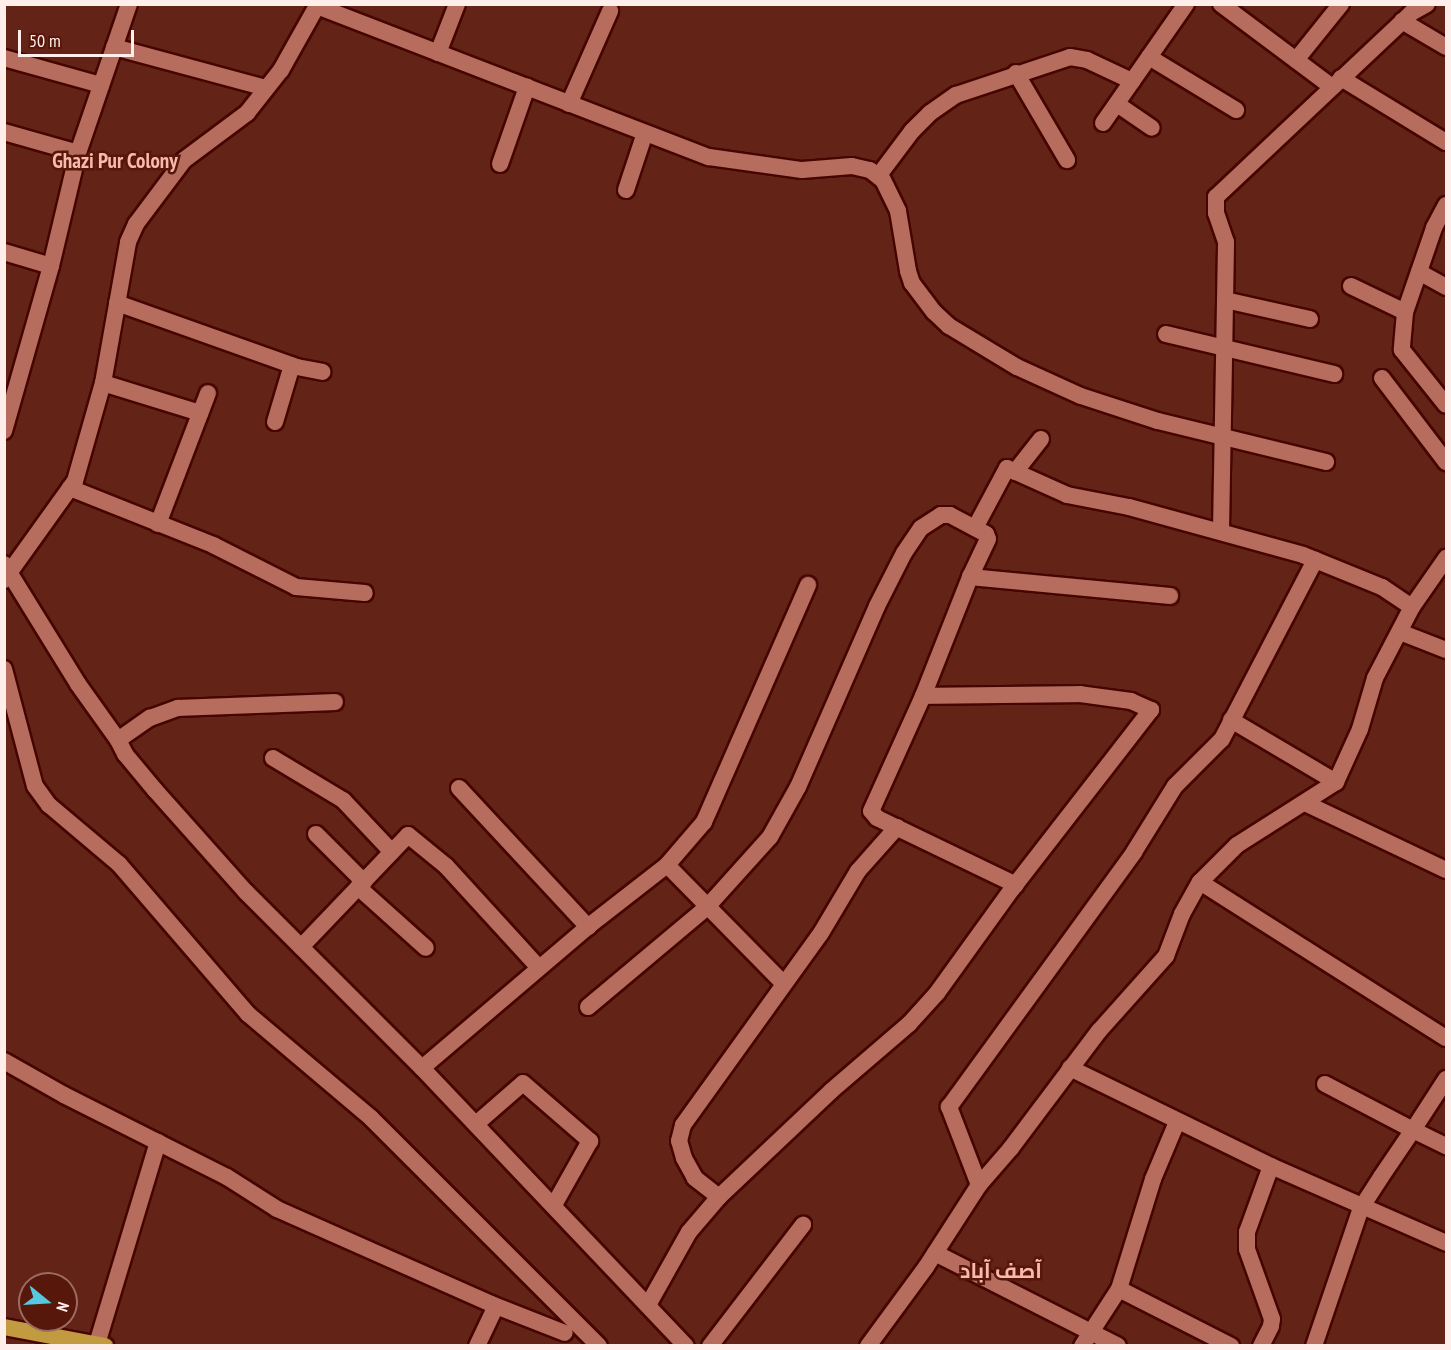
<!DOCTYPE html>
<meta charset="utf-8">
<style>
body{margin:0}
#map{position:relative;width:1451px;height:1350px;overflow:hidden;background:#632316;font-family:"PT Sans Narrow",Cairo,sans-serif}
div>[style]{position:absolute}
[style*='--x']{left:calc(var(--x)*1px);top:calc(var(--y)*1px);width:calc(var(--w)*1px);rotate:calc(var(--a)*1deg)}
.roads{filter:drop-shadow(2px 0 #450500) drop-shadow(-2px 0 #450500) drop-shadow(0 2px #450500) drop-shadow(0 -2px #450500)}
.minor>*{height:16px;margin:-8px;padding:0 8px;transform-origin:8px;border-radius:8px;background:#b66d5e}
.trunk>*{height:16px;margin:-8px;padding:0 8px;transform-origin:8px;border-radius:8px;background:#c29a40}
span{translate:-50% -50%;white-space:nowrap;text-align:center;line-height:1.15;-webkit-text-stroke:5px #57170b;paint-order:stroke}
.quarter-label{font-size:21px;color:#f9baab;font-weight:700}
.frame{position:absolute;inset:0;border:6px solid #ffeeea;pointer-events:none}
.north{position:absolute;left:18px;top:1272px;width:60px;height:60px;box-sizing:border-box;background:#57170b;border:2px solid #9a6d64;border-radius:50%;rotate:108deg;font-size:16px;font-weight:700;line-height:24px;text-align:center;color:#ffeeea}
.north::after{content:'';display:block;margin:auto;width:21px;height:27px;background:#56c9e0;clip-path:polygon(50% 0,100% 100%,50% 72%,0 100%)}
.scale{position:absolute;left:18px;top:30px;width:116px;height:27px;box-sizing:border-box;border:3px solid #ffeeea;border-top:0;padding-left:8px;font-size:18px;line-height:21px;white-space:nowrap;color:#ffeeea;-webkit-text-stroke:4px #57170b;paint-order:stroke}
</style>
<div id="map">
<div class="roads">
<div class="minor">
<i style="--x:1221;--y:4;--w:139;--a:36.8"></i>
<i style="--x:317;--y:6;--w:420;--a:21.1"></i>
<i style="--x:709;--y:157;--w:94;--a:8"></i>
<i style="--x:802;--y:170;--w:50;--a:-4.6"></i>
<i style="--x:852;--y:166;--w:18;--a:13"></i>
<i style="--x:870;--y:170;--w:16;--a:38"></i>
<i style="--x:883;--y:180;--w:34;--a:64"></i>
<i style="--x:898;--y:211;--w:61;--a:80.5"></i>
<i style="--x:908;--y:271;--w:13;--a:72"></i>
<i style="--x:912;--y:283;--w:36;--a:53"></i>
<i style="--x:934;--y:312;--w:21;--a:43"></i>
<i style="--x:949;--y:326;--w:79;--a:31.1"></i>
<i style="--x:1017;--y:367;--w:70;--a:24.4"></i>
<i style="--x:1081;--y:396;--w:81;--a:18"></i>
<i style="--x:1158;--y:421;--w:173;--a:13.7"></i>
<i style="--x:1402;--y:21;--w:51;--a:30.6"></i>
<i style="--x:114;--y:47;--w:157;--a:15.1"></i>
<i style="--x:438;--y:53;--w:53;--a:-68.8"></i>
<i style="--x:1149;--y:57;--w:102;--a:31.3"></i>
<i style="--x:4;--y:58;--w:101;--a:15.6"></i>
<i style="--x:1296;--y:60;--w:72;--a:-51.2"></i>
<i style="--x:1016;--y:73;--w:101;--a:59.6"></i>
<i style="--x:1341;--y:78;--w:123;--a:31.4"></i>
<i style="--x:569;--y:104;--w:102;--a:-66.2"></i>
<i style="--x:1117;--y:104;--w:42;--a:34.4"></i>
<i style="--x:1103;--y:123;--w:145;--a:-55.1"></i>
<i style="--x:4;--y:132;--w:77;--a:15.8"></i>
<i style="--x:500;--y:164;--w:82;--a:-70.7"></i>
<i style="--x:879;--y:175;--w:55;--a:-53.1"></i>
<i style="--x:912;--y:131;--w:25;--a:-45"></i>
<i style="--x:930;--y:113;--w:32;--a:-35"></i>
<i style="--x:956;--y:95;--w:120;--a:-18.4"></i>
<i style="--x:1070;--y:57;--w:17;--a:10"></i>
<i style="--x:1087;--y:60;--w:50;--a:25"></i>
<i style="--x:626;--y:190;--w:60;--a:-71.6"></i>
<i style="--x:1446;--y:205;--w:26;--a:118"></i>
<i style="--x:1434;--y:228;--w:89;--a:109"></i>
<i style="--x:1405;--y:312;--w:38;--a:95"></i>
<i style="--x:1402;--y:350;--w:70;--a:51.3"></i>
<i style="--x:4;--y:252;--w:49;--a:16.6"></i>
<i style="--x:1419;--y:272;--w:31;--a:29"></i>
<i style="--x:1351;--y:286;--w:60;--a:25.7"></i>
<i style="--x:1225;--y:300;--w:87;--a:12.6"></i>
<i style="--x:117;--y:303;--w:191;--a:19.6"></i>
<i style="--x:297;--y:367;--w:26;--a:11"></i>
<i style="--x:1166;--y:334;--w:173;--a:13.4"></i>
<i style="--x:1382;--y:378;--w:106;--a:52.7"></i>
<i style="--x:103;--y:383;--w:102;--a:17.2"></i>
<i style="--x:275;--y:422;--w:59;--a:-73.4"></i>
<i style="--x:4;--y:431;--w:172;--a:-74.1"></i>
<i style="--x:51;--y:266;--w:116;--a:-76.6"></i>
<i style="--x:78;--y:153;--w:157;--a:-71.1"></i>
<i style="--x:1015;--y:472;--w:42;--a:-51.8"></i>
<i style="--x:70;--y:488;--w:154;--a:21.7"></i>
<i style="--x:213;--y:545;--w:93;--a:26.8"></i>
<i style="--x:296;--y:587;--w:69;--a:5"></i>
<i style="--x:158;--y:524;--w:140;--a:-69.1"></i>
<i style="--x:975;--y:528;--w:68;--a:-61.9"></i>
<i style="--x:1007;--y:468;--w:66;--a:24.2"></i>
<i style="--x:1067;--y:495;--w:63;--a:11"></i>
<i style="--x:1129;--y:507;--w:180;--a:15.4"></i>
<i style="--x:1303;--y:555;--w:85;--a:22.1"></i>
<i style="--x:1382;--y:587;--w:36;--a:34"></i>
<i style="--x:1221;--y:531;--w:289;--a:-89"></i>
<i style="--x:1226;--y:242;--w:31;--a:-109"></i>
<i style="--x:1216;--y:213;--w:16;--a:-90"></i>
<i style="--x:1216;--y:197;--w:268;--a:-43.3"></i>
<i style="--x:1411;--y:13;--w:18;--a:-29"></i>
<i style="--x:4;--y:564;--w:141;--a:58.3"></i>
<i style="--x:78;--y:684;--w:69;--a:54.5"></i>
<i style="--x:118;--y:740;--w:16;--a:63"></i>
<i style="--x:125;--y:754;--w:47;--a:50.2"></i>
<i style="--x:155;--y:790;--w:137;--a:48.3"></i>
<i style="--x:246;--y:892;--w:249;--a:45"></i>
<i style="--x:422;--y:1068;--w:383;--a:46.5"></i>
<i style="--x:4;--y:580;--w:122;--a:-54.4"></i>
<i style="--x:75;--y:481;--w:102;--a:-74.1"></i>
<i style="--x:103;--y:383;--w:143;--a:-79.9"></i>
<i style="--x:128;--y:242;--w:20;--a:-66"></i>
<i style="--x:136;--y:224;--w:80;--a:-53.1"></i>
<i style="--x:184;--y:160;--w:79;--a:-36.7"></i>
<i style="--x:247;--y:113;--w:55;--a:-51.7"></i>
<i style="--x:281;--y:70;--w:76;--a:-60.7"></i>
<i style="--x:1400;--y:632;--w:49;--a:21.4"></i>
<i style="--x:4;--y:669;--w:121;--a:75.2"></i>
<i style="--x:35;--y:786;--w:24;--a:54"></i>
<i style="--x:49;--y:805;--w:92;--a:40.1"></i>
<i style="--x:119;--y:864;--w:198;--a:49.3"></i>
<i style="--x:248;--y:1014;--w:161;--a:40.2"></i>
<i style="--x:371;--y:1118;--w:322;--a:45"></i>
<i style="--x:923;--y:696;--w:126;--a:114.3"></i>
<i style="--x:871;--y:811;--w:9;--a:49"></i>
<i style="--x:877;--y:818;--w:154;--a:25.7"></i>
<i style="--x:1231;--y:720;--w:122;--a:30.6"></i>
<i style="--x:118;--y:740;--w:39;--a:-35"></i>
<i style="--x:150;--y:718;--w:30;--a:-20"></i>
<i style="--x:178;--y:708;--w:157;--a:-2.2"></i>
<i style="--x:273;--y:758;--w:82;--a:31"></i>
<i style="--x:343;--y:800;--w:71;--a:46.7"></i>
<i style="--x:459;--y:788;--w:190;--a:47.1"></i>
<i style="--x:1305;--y:803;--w:156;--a:25.4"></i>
<i style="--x:316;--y:834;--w:68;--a:45"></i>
<i style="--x:667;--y:865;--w:165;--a:45.5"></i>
<i style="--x:1200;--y:882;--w:291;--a:32.4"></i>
<i style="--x:358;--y:887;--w:91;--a:41.9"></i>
<i style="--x:301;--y:947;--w:155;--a:-46.3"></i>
<i style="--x:408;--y:835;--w:49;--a:39.2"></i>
<i style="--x:446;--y:866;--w:138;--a:47.6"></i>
<i style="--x:588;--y:1007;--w:155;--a:-40"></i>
<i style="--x:707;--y:907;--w:94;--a:-48"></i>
<i style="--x:770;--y:837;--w:57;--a:-60.8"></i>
<i style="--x:798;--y:787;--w:197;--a:-66.4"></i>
<i style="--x:877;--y:606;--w:59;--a:-63"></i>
<i style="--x:904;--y:553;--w:30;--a:-56"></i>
<i style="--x:921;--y:528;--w:24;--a:-33"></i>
<i style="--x:941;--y:515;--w:9;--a:0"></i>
<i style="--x:950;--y:515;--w:41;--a:27.8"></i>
<i style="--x:986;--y:534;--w:5;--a:68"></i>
<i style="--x:988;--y:539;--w:42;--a:115.3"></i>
<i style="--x:4;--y:1061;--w:69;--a:29.5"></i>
<i style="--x:64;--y:1095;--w:182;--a:26.7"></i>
<i style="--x:227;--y:1177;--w:59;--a:32.6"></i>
<i style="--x:277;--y:1209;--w:234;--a:23.9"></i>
<i style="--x:491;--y:1304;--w:79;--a:21.4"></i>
<i style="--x:422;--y:1068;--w:221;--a:-40.4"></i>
<i style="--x:590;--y:925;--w:98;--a:-37.9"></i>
<i style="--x:667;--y:865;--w:57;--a:-49.3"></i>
<i style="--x:704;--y:822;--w:259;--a:-66.3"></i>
<i style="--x:1070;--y:1068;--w:224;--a:26"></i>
<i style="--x:1271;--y:1166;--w:191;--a:23.7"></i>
<i style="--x:1325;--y:1084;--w:99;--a:27.6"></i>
<i style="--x:1413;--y:1130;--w:61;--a:-57.1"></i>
<i style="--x:476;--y:1124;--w:62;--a:-41.1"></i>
<i style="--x:523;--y:1083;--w:89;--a:40.9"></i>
<i style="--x:590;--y:1141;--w:73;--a:119.4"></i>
<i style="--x:979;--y:1185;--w:84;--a:-111"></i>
<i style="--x:949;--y:1107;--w:315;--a:-54"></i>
<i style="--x:1134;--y:852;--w:78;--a:-58.2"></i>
<i style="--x:1175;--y:786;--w:66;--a:-45"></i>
<i style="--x:1222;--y:739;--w:202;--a:-62.5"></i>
<i style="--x:719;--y:1197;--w:31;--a:-142"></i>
<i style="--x:695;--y:1178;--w:23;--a:-119"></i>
<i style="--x:684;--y:1158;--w:18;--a:-106"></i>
<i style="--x:679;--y:1141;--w:16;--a:-76"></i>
<i style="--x:683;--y:1125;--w:236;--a:-54.3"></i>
<i style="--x:821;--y:933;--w:72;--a:-59.2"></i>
<i style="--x:858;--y:871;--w:59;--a:-48.4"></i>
<i style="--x:935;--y:1253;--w:205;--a:26.9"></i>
<i style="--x:1119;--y:1289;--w:126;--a:27"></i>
<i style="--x:648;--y:1305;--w:84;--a:-60.7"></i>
<i style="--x:689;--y:1232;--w:46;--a:-49.4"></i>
<i style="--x:719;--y:1197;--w:154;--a:-43.4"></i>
<i style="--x:831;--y:1091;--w:103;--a:-40.7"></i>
<i style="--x:909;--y:1024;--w:42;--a:-47.9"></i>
<i style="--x:937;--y:993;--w:128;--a:-54.2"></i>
<i style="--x:1012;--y:889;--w:227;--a:-52.2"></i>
<i style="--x:1151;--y:710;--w:22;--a:-156"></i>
<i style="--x:1131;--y:701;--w:51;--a:-172.2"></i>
<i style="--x:1080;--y:694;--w:157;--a:179.3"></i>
<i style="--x:923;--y:696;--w:128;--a:-68.4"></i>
<i style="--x:970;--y:577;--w:201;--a:5.4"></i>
<i style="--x:97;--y:1344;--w:211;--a:-73.2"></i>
<i style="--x:477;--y:1346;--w:44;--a:-64.6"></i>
<i style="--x:710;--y:1346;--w:153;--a:-52.5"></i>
<i style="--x:868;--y:1346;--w:98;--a:-53.7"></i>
<i style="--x:926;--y:1267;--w:98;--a:-57.1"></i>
<i style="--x:979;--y:1185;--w:49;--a:-49.1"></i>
<i style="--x:1011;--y:1148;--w:146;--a:-53.1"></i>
<i style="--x:1099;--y:1031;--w:101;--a:-48.2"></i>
<i style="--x:1166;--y:956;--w:45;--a:-69.1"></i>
<i style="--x:1182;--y:914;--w:37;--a:-61"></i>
<i style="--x:1200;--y:882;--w:52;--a:-45"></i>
<i style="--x:1237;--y:845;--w:117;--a:-32.5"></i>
<i style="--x:1336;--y:782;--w:58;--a:-65.6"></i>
<i style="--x:1360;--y:729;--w:53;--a:-73.6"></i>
<i style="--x:1375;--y:678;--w:80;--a:-62.5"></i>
<i style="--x:1412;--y:607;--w:60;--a:-55.2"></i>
<i style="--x:1082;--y:1346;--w:68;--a:-57"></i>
<i style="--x:1119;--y:1289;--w:115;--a:-72.8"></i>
<i style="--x:1153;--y:1179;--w:62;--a:-67.2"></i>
<i style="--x:1261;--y:1346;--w:22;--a:-63"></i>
<i style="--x:1271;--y:1326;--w:7;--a:-82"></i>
<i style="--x:1272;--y:1319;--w:74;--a:-109.7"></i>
<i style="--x:1247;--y:1249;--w:17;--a:-90"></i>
<i style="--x:1247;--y:1232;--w:70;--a:-70"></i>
<i style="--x:1314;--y:1346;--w:146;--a:-71.2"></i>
<i style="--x:1361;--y:1208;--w:37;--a:-57"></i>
<i style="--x:1381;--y:1177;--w:57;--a:-55.8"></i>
<i style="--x:1413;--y:1130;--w:37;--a:26"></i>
</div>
<div class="trunk">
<i style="--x:4;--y:1327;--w:103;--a:10.7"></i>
</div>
</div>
<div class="quarter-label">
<span style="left:115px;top:161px">Ghazi Pur Colony</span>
<span style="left:1001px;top:1271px">آصف آباد</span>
</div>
<div class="frame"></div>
<div class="north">N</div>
<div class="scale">50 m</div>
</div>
